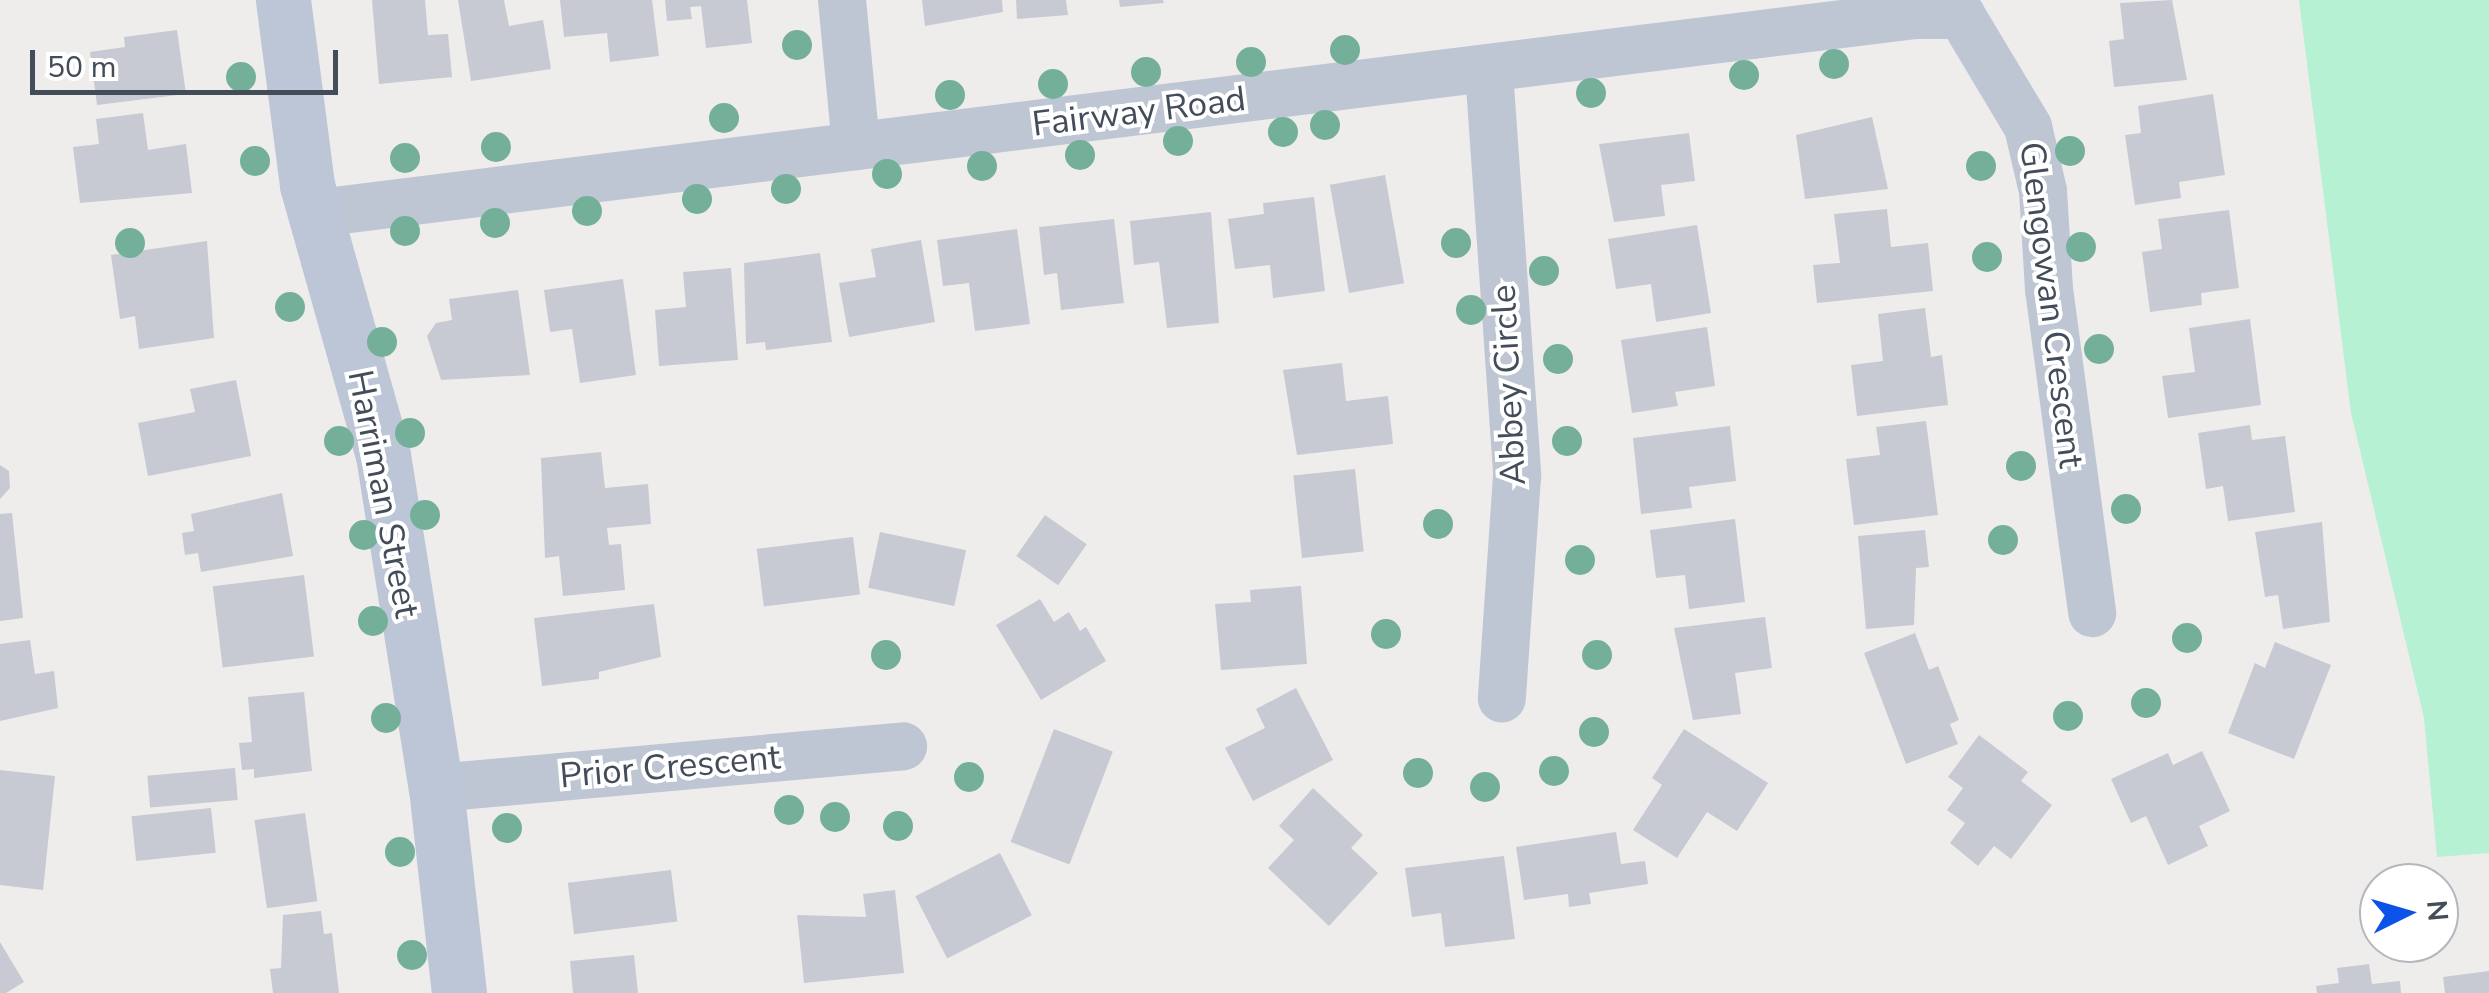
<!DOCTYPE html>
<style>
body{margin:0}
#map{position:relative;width:2489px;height:993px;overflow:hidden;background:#efecec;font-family:"Nunito Sans",sans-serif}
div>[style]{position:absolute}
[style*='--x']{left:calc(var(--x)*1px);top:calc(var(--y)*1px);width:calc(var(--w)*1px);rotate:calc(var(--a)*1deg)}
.green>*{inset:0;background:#b6f1d4}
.building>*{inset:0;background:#c7cad2;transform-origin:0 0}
.street>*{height:48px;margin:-24px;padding:0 24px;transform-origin:24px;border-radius:24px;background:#bec6d3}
.secondary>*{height:55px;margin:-27.5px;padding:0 27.5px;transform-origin:27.5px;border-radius:27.5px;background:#bdc6d7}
.trees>*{width:30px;height:30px;margin:-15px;border-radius:50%;background:#74b099}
span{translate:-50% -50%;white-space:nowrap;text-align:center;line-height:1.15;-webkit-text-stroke:8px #fff;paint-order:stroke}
.street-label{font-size:35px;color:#434d5a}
.north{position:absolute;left:2359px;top:863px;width:100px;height:100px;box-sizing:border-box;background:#fff;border:2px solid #b4b8bd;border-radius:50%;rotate:85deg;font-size:28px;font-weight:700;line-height:40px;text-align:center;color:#434d5a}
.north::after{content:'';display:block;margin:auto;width:35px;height:45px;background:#0d52e8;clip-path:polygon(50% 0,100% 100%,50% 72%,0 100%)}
.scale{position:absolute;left:30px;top:50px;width:308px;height:45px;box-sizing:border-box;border:5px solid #434d5a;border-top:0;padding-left:12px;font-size:30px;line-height:35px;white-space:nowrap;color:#434d5a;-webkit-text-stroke:8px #fff;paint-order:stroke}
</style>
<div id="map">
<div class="green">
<i style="clip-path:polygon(2299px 0,2489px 0,2489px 853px,2437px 857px,2424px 718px,2351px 413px)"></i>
</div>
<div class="building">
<i style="clip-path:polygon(372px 0,425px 0,428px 35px,448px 34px,452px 77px,379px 84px)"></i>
<i style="clip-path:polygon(458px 0,504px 0,509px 26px,543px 20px,551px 69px,471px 81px)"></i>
<i style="clip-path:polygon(560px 0,652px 0,659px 56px,610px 62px,607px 33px,564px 37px)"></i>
<i style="clip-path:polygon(665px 0,747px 0,752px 43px,706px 48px,701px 6px,690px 7px,692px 19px,667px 21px)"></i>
<i style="clip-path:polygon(922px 0,1002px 0,1003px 12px,925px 26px)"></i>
<i style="clip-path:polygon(1016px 0,1066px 0,1068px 15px,1017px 19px)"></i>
<i style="clip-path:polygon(1119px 0,1163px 0,1164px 3px,1120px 7px)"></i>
<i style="clip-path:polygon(2172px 0,2187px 80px,2114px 87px,2109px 41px,2124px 39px,2120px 3px)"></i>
<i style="clip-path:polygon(177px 30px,186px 94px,97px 105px,90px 52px,125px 47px,124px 37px)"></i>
<i style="clip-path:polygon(2213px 94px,2225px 175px,2179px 182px,2181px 198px,2135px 205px,2125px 135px,2141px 133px,2138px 106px)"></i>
<i style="clip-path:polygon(143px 113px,148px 150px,186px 144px,192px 193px,80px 203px,73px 147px,99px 144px,96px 119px)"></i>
<i style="clip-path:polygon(1872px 117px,1888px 189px,1805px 199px,1796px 135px)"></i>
<i style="clip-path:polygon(1689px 133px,1695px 181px,1661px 185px,1665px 216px,1614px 222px,1599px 144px)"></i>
<i style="left:1385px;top:175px;width:110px;height:56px;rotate:80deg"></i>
<i style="clip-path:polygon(1314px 197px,1325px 291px,1273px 298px,1270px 265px,1235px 269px,1228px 219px,1264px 214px,1263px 203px)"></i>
<i style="clip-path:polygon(1887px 209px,1891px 247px,1928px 243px,1933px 291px,1817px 303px,1813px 265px,1840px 263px,1834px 214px)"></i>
<i style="clip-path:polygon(2229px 210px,2239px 288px,2201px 293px,2202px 305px,2150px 312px,2142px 252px,2162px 249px,2158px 219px)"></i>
<i style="clip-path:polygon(1211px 212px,1219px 323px,1167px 328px,1159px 262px,1134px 265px,1130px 221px)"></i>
<i style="clip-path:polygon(1114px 219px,1124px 303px,1061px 310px,1057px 273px,1044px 275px,1039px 227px)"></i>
<i style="clip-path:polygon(1697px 225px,1711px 313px,1656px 322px,1651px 284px,1616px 289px,1608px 239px)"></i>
<i style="clip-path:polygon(1017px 229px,1030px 324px,975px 331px,969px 283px,943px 286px,937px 240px)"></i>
<i style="clip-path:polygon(921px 240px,935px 322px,849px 337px,839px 283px,876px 277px,871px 249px)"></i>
<i style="clip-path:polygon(207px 241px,214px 338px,139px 349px,135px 316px,120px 319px,111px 255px)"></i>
<i style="clip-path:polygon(820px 253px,832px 342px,766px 350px,765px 342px,746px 344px,744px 263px)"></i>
<i style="clip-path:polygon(731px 268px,738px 360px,659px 366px,655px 310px,686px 307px,683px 272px)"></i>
<i style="clip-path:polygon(623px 279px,636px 375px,580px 383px,572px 329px,550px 332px,544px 290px)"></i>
<i style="clip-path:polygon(518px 290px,530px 375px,441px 380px,427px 336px,436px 323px,452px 320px,449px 299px)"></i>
<i style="clip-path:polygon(1925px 308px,1931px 357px,1942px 355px,1948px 405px,1857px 416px,1851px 365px,1883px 361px,1878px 314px)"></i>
<i style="clip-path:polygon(2250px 319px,2261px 405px,2168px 418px,2162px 376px,2195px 372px,2189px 328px)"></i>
<i style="clip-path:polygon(1707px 327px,1715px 386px,1675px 392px,1678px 406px,1632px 413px,1621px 340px)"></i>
<i style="clip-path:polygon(1342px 363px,1346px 401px,1388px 396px,1393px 444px,1297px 455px,1283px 370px)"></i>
<i style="clip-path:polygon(236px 380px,251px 456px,148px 476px,138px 423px,195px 412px,190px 389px)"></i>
<i style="clip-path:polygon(1926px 421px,1938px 515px,1854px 525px,1846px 459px,1880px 455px,1876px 427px)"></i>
<i style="clip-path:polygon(2250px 425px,2252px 440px,2285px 436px,2295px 512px,2228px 521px,2223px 486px,2206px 489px,2198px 433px)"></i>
<i style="clip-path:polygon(1730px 426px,1736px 481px,1689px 487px,1692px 508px,1641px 514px,1633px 438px)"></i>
<i style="clip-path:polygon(601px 452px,605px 488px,648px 484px,651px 524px,607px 528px,609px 545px,621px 544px,625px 590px,563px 596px,559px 556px,545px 558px,541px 458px)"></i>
<i style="clip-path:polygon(0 465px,9px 471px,10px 488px,0 499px)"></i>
<i style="left:1355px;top:469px;width:83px;height:62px;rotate:84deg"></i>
<i style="clip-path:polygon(282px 493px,293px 556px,201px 572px,198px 553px,185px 555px,182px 533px,194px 531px,191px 514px)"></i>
<i style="clip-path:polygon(12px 513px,23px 618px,0 621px,0 514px)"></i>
<i style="left:1045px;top:515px;width:51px;height:50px;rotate:35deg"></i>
<i style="clip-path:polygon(1735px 519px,1745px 602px,1689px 609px,1685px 575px,1656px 578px,1650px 530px)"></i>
<i style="clip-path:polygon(2322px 522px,2330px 622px,2283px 629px,2278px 595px,2265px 597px,2255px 532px)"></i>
<i style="clip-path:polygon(1925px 530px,1929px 567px,1916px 568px,1914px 625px,1866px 629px,1858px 536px)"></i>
<i style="left:880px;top:532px;width:88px;height:57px;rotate:12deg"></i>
<i style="left:853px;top:537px;width:58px;height:97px;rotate:83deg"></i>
<i style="left:304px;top:575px;width:82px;height:92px;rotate:83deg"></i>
<i style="clip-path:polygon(1301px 586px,1307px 664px,1221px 670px,1215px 604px,1251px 602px,1250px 590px)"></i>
<i style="clip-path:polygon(1040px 599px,1054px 622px,1069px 612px,1080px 631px,1086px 627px,1106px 661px,1041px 700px,996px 625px)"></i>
<i style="clip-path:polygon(654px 604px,661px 657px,599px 672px,599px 679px,542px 686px,534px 618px)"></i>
<i style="clip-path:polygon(1765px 617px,1772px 668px,1735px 673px,1741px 714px,1693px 720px,1674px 628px)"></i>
<i style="clip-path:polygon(1915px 633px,1929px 670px,1938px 666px,1959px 720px,1950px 724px,1958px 744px,1906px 764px,1864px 653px)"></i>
<i style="clip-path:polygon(30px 640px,35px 674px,54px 671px,58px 708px,0 721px,0 644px)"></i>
<i style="clip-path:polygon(2275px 642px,2331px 665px,2294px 759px,2228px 733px,2255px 663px,2265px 668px)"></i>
<i style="clip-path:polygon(1296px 688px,1333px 760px,1253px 801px,1225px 748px,1265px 728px,1256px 709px)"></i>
<i style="clip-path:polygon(304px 692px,312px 771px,254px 778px,254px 769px,242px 770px,239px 743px,252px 742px,248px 697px)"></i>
<i style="left:1054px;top:729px;width:63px;height:121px;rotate:21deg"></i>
<i style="clip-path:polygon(1684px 729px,1768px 783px,1737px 831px,1707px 812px,1677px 858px,1633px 830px,1662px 785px,1652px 778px)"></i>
<i style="clip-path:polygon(1979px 735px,2028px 772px,2021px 781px,2052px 805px,2011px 859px,1994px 846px,1978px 866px,1950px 843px,1965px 823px,1947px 810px,1963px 788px,1948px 777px)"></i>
<i style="clip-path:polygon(2202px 751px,2230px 811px,2199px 826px,2208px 846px,2168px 865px,2146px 816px,2131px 823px,2111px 779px,2168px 753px,2173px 765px)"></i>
<i style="left:235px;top:768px;width:32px;height:88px;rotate:85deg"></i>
<i style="clip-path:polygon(0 770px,55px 776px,43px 890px,0 885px)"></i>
<i style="clip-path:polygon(1313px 788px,1363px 835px,1351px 848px,1378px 873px,1329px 926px,1268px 868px,1294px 840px,1279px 826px)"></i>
<i style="left:211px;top:808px;width:45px;height:80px;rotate:84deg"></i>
<i style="left:305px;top:813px;width:89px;height:51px;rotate:82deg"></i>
<i style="clip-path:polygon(1616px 832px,1621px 864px,1645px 861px,1648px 884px,1589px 893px,1591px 904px,1569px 907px,1568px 894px,1524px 900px,1516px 847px)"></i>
<i style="left:1000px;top:853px;width:70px;height:95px;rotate:63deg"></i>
<i style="clip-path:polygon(1504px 856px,1515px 939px,1445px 947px,1441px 913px,1412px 917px,1405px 868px)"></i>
<i style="left:671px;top:870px;width:52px;height:104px;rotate:83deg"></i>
<i style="clip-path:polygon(895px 890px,904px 973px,804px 983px,797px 915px,866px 917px,863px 894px)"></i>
<i style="clip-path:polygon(321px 911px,324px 934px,332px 933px,339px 993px,273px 993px,270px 969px,281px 968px,283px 915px)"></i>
<i style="clip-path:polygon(0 942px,24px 982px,6px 993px,0 993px)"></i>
<i style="clip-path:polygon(634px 955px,638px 993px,573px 993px,570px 961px)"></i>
<i style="clip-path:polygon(2369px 964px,2372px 984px,2400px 981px,2401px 993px,2317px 993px,2316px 986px,2339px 983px,2337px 968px)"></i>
<i style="clip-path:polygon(2489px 971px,2489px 993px,2445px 993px,2443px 977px)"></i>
</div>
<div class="street">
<i style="--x:842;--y:0;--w:147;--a:84.5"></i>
<i style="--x:1961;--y:15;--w:131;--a:59.1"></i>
<i style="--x:2028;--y:127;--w:66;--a:76.8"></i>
<i style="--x:2043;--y:191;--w:98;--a:86.5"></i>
<i style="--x:2049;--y:289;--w:327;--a:82.4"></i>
<i style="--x:1489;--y:71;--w:406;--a:86"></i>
<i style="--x:1517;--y:476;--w:223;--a:93.9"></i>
<i style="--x:318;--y:213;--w:1608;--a:-7.07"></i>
<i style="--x:1914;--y:15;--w:47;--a:0"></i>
<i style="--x:436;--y:788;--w:469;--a:-5.1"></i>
</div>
<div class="secondary">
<i style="--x:283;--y:0;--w:187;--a:82.6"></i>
<i style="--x:307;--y:185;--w:280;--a:74.3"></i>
<i style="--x:383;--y:455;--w:337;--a:81"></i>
<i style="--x:436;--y:788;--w:206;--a:83.6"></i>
</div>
<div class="trees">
<i style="left:797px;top:45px"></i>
<i style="left:1345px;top:50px"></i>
<i style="left:1251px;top:62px"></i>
<i style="left:1834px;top:64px"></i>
<i style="left:1146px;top:72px"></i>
<i style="left:1744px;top:75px"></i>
<i style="left:241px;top:77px"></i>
<i style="left:1053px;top:84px"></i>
<i style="left:1591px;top:93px"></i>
<i style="left:950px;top:95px"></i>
<i style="left:724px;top:118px"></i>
<i style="left:1325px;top:125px"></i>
<i style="left:1283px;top:132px"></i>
<i style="left:1178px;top:141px"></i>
<i style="left:496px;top:147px"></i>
<i style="left:2070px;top:151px"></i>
<i style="left:1080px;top:155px"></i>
<i style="left:405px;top:158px"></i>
<i style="left:255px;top:161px"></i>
<i style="left:982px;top:166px"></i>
<i style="left:1981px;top:166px"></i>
<i style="left:887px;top:174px"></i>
<i style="left:786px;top:189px"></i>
<i style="left:697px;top:199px"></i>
<i style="left:587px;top:211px"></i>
<i style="left:495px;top:223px"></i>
<i style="left:405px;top:231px"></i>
<i style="left:130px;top:243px"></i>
<i style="left:1456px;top:243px"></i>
<i style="left:2081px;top:247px"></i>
<i style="left:1987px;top:257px"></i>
<i style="left:1544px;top:271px"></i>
<i style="left:290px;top:307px"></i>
<i style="left:1471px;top:310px"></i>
<i style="left:382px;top:342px"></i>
<i style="left:2099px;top:349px"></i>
<i style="left:1558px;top:359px"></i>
<i style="left:410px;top:433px"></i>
<i style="left:339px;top:441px"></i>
<i style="left:1567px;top:441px"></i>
<i style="left:2021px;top:466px"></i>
<i style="left:2126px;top:509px"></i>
<i style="left:425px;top:515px"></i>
<i style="left:1438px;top:524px"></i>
<i style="left:364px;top:535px"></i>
<i style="left:2003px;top:540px"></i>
<i style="left:1580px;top:560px"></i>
<i style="left:373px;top:621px"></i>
<i style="left:1386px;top:634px"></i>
<i style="left:2187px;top:638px"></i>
<i style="left:886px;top:655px"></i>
<i style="left:1597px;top:655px"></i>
<i style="left:2146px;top:703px"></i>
<i style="left:2068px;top:716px"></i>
<i style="left:386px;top:718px"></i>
<i style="left:1594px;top:732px"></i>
<i style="left:1554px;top:771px"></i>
<i style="left:1418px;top:773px"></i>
<i style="left:969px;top:777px"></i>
<i style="left:1485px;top:787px"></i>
<i style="left:789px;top:810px"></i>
<i style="left:835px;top:817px"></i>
<i style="left:898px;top:826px"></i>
<i style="left:507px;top:828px"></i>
<i style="left:400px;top:852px"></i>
<i style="left:412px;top:955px"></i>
</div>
<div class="street-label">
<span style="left:1139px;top:112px;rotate:-7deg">Fairway Road</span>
<span style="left:2051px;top:305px;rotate:83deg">Glengowan Crescent</span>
<span style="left:1509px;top:385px;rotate:-93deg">Abbey Circle</span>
<span style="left:383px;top:494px;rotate:79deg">Harriman Street</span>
<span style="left:670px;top:767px;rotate:-5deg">Prior Crescent</span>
</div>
<div class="north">N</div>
<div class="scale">50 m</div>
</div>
